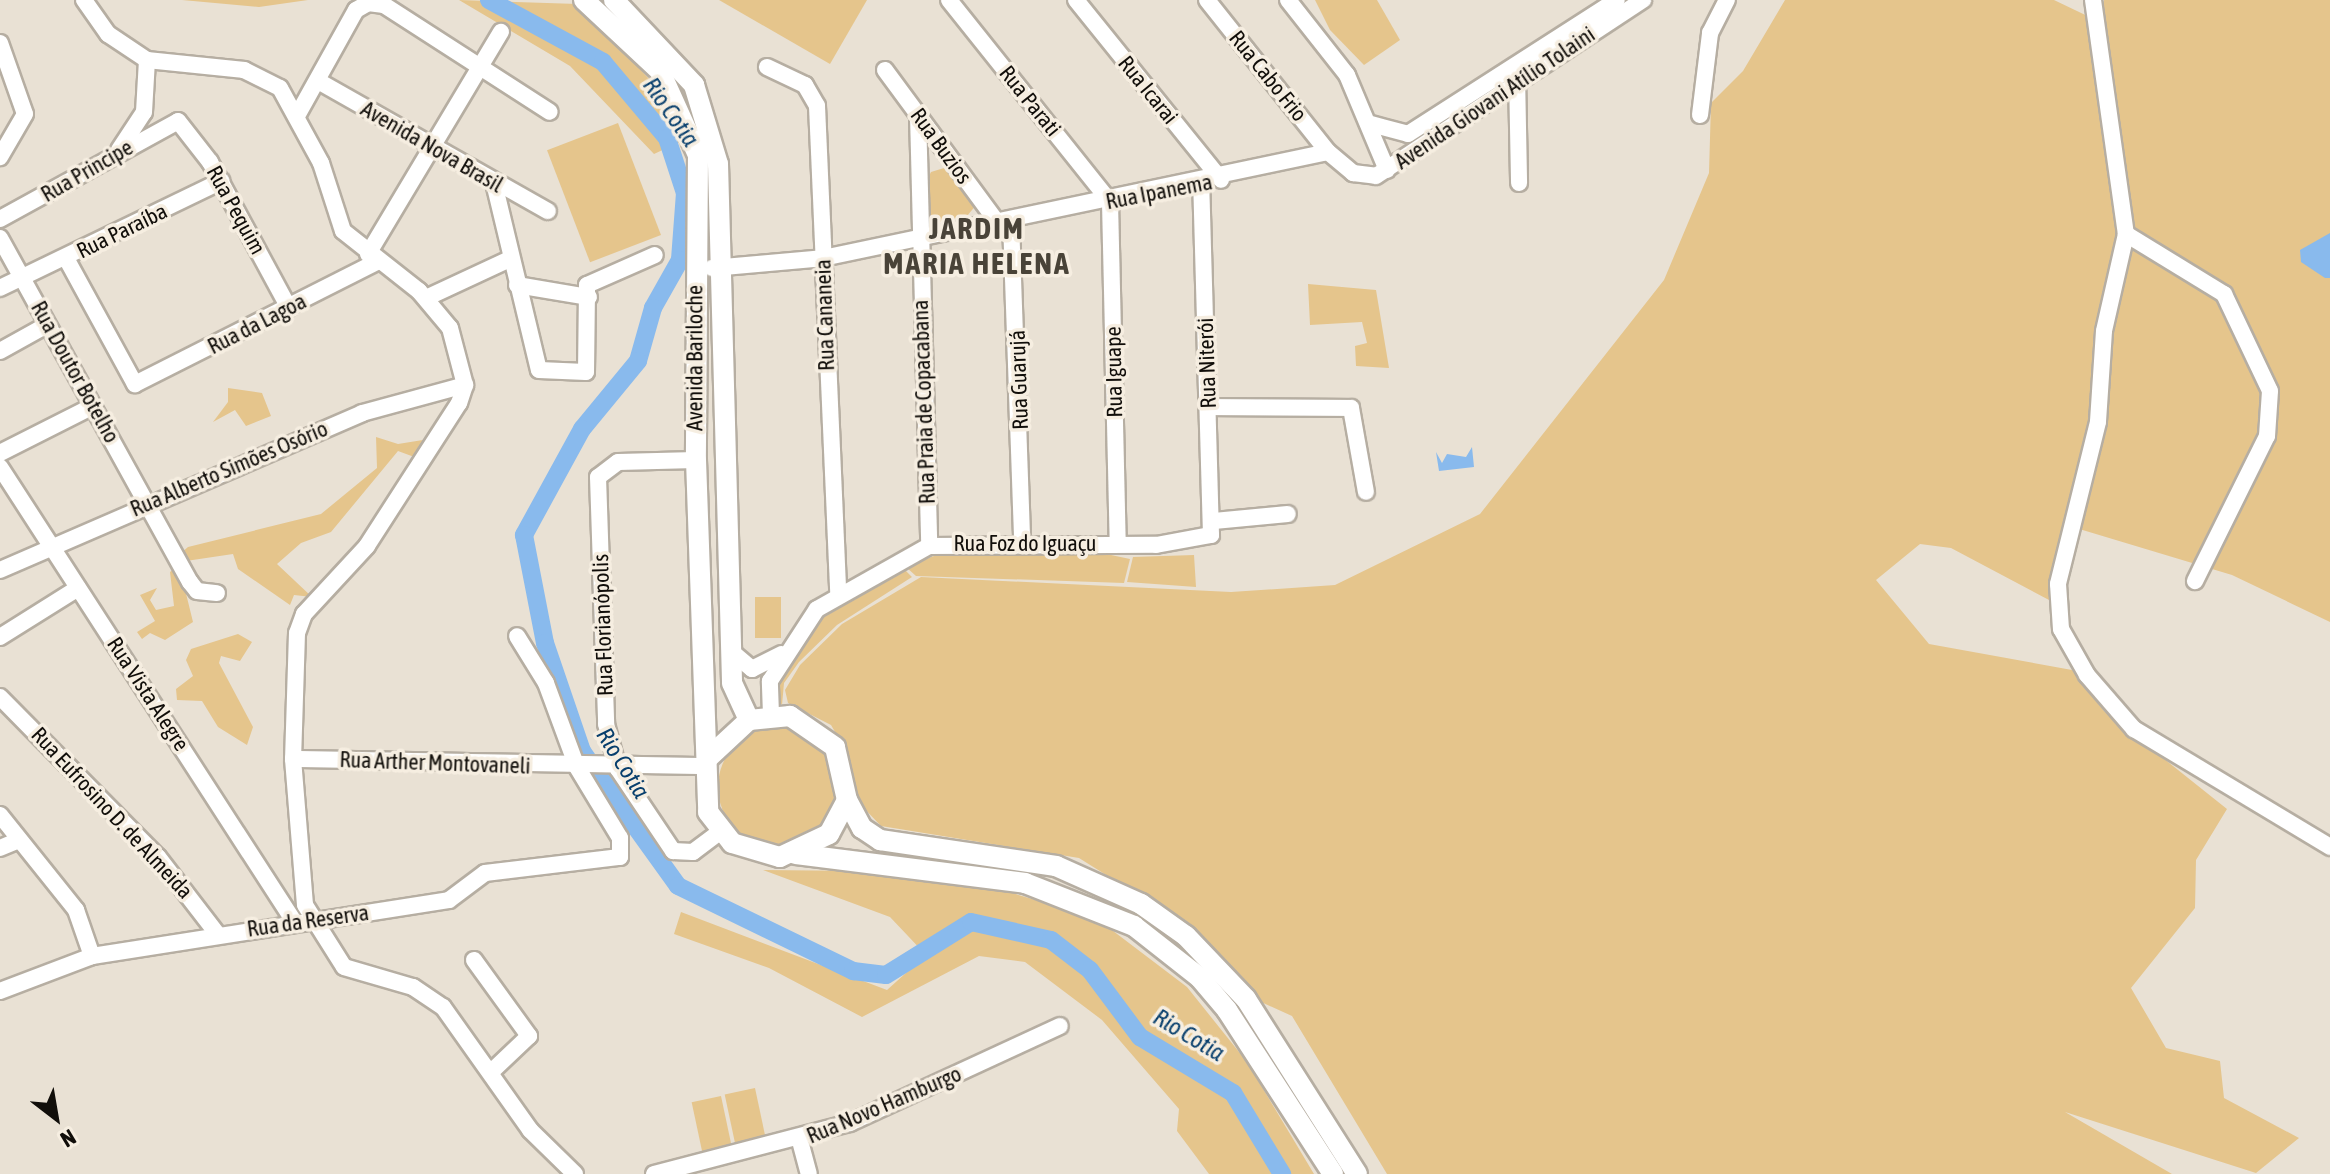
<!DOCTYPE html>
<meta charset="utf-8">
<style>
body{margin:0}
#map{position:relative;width:2330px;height:1174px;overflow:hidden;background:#e9e1d4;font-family:"Asap Condensed",sans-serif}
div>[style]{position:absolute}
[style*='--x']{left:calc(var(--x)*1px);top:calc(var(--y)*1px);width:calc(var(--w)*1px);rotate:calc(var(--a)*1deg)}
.green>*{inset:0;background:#e5c58c;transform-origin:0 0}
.round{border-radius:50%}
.water>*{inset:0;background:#89baed}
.river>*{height:18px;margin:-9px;padding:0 9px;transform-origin:9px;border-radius:9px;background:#89baed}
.roads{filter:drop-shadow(2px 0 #b6aea2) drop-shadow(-2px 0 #b6aea2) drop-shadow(0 2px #b6aea2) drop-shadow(0 -2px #b6aea2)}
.minor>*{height:16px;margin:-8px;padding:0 8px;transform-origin:8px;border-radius:8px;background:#fff}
.major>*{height:20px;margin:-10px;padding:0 10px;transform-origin:10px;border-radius:10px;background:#fff}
span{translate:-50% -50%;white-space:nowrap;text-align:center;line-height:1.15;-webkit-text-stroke:7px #f6eee1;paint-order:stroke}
.street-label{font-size:22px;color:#110e0a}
.water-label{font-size:24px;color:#083f6d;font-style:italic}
.district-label{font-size:30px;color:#494338;font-weight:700;letter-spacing:2px}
.north{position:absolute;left:16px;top:1078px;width:80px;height:80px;-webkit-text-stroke:6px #f6eee1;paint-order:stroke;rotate:149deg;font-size:22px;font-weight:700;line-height:32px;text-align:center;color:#110e0a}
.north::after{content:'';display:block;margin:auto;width:28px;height:36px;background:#110e0a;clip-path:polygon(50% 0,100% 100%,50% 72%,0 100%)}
</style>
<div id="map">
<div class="green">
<i style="clip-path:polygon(182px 0,308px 0,259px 7px)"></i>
<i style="clip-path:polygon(459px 0,578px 4px,653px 83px,684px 140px,654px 154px,570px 66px)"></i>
<i style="clip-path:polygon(719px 0,867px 0,830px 64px)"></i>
<i style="clip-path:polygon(1315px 0,1377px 0,1400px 40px,1364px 65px,1330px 30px)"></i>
<i style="clip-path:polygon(1785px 0,2054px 0,2102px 23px,2104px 0,2330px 0,2330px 622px,2232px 575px,2066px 525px,2049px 600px,1951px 548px,1920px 544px,1876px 580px,1929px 644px,2072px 670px,2104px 711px,2227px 809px,2196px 860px,2195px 908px,2131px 988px,2166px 1048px,2220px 1061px,2224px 1098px,2299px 1138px,2256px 1173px,2065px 1112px,2172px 1174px,1387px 1174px,1292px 1016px,1261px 1002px,1194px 930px,1079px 858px,881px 826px,859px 803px,849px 756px,831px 725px,788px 703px,785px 690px,800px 665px,842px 624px,921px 577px,1231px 592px,1335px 585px,1480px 514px,1664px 280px,1709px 173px,1711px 103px,1743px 71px)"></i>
<i style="left:618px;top:123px;width:120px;height:76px;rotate:69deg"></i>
<i style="clip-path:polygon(944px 168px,977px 204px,967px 216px,936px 223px,927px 220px,921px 191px,931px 172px)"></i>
<i style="clip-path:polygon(1308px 284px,1376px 290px,1389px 368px,1356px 366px,1355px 346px,1367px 343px,1362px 322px,1310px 325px)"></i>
<i style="clip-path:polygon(228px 388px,262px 393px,271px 416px,246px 426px,235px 410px,213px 422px,228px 402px)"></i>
<i style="clip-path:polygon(376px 437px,398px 444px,429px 439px,417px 458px,398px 451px,331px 532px,301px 543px,277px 564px,312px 597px,294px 595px,290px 605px,238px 569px,233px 554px,186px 561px,181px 553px,188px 547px,321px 514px,377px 468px)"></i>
<i style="clip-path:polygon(1008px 551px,1111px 555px,1130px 559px,1124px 583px,916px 576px,906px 567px,939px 554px)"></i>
<i style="clip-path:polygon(1194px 555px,1196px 587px,1127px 582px,1133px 557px)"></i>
<i style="clip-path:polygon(179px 565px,193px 622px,165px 640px,150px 633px,142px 639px,137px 632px,155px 621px,140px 595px,157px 588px,150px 600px,156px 610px,174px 606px,170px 572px)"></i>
<i style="clip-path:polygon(902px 567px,912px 577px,837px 625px,799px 662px,784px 683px,782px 705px,772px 690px,824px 614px)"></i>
<i style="left:755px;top:597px;width:26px;height:41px"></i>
<i style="clip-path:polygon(238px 634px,252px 642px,240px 661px,221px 656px,219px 663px,253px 727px,247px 745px,218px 727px,202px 701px,177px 700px,176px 689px,193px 676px,186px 660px,191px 649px)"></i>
<i class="round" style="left:718px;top:727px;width:120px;height:120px"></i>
<i style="clip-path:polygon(763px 870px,865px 871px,982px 884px,1096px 918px,1187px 987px,1247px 1062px,1314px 1174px,1209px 1174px,1177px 1131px,1179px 1109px,1102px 1020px,1025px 962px,979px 956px,862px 1017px,769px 968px,674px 934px,681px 912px,887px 990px,926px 955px,890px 917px)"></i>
<i style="left:755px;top:1088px;width:51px;height:31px;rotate:78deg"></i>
<i style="left:721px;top:1096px;width:51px;height:30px;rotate:78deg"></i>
</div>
<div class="water">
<i style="clip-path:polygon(2330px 233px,2330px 278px,2325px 278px,2301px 262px,2300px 250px)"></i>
<i style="clip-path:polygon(1472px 447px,1474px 467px,1439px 471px,1436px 452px,1442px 463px,1447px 454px,1466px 457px)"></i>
</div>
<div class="river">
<i style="--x:489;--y:0;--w:130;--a:28.5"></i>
<i style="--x:603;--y:62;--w:99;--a:49.9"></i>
<i style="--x:667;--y:138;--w:58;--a:71.9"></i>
<i style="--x:685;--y:193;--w:67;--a:94.3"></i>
<i style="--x:680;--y:260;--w:55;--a:119.4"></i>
<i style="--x:653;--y:308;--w:55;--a:105.8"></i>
<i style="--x:638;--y:361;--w:88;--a:129.5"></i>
<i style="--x:582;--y:429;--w:121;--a:118.7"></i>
<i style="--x:524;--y:535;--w:110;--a:79"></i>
<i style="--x:545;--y:643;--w:114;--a:71.1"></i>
<i style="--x:582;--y:751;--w:47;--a:55.3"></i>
<i style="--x:609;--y:790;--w:118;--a:54.3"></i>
<i style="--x:678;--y:886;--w:195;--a:25.9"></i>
<i style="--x:853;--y:971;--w:33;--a:7"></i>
<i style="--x:886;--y:975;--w:100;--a:-31.9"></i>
<i style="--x:971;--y:922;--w:82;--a:12.7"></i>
<i style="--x:1051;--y:940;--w:49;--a:37.6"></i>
<i style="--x:1090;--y:970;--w:84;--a:53.3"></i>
<i style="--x:1140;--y:1037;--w:109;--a:31.1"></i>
<i style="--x:1233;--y:1093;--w:95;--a:58.8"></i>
</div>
<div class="roads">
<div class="minor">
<i style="--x:84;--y:0;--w:42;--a:54.8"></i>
<i style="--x:108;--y:34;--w:47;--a:33.7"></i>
<i style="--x:147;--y:60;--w:98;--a:5.9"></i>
<i style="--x:244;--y:70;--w:40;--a:26.6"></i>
<i style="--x:280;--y:88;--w:85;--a:61.3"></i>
<i style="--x:321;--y:163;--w:71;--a:72.1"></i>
<i style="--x:343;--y:231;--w:97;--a:38.3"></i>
<i style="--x:419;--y:291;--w:48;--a:50"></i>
<i style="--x:450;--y:328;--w:59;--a:75.3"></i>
<i style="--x:465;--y:385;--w:19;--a:108"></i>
<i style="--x:459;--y:403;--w:170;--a:122.8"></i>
<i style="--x:367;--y:546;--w:93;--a:132.8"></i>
<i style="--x:304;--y:614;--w:20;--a:110"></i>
<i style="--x:297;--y:633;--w:126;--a:91.8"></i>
<i style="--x:293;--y:759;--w:146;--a:85.3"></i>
<i style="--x:305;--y:905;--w:73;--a:57.8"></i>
<i style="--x:344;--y:967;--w:72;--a:16.2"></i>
<i style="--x:413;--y:987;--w:36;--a:34"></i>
<i style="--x:443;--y:1007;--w:151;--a:54.7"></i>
<i style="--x:530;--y:1130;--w:63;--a:44.4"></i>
<i style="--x:949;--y:0;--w:258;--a:51.4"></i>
<i style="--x:1110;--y:202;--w:341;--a:88.7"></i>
<i style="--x:1076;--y:0;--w:231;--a:51.1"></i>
<i style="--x:1207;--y:0;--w:194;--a:51.5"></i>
<i style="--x:1288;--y:0;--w:95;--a:51.8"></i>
<i style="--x:1347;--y:75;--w:103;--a:67.2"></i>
<i style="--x:2093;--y:0;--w:236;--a:82"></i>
<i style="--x:2126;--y:234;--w:99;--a:102.8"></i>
<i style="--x:2104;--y:331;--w:91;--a:93.8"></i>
<i style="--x:2098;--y:422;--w:167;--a:103.9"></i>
<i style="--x:2058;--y:584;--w:45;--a:86.2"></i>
<i style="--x:2061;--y:629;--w:53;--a:60.5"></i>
<i style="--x:2087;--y:675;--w:72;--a:49"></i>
<i style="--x:2134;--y:729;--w:229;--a:31"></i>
<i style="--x:0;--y:43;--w:75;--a:70.6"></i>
<i style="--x:25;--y:114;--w:50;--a:120.2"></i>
<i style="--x:767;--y:67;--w:42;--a:25.3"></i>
<i style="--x:805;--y:85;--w:24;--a:60"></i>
<i style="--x:817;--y:106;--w:486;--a:87.5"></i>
<i style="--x:885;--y:70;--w:189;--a:53.6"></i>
<i style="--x:1517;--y:75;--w:108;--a:88.9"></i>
<i style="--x:318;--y:81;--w:264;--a:29.5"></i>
<i style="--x:298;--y:114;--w:119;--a:-60.9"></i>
<i style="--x:356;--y:10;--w:14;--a:-30"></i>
<i style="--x:368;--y:3;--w:16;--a:7"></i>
<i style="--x:384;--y:5;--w:197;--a:32.8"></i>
<i style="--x:918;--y:115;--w:431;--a:88.5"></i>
<i style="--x:1700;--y:115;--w:83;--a:-83"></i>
<i style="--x:1710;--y:33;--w:37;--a:-63"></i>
<i style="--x:1371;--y:124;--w:38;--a:15"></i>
<i style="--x:1408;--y:134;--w:248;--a:-32.7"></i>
<i style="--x:119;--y:150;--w:45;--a:-56.7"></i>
<i style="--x:144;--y:112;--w:52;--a:-86.7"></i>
<i style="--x:494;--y:183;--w:192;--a:76.5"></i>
<i style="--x:539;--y:370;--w:47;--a:2.4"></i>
<i style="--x:586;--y:372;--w:87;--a:-89.3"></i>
<i style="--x:587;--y:285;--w:74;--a:-23.8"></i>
<i style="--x:0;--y:219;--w:203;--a:-28.8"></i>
<i style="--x:178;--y:121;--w:52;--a:52"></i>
<i style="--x:210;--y:162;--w:166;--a:61.6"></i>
<i style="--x:1011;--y:221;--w:320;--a:88"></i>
<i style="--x:2126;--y:234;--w:115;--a:31.5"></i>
<i style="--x:2224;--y:294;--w:107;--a:64.6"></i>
<i style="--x:2270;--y:391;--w:45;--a:93.8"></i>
<i style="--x:2267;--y:436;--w:162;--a:116.4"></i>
<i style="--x:0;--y:238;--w:393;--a:61.1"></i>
<i style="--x:190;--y:582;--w:11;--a:52"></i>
<i style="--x:197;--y:591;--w:20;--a:6"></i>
<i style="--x:368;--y:254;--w:259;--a:-59.1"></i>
<i style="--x:66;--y:258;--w:144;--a:61.3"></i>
<i style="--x:135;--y:384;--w:272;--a:-26.8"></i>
<i style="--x:712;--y:268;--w:111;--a:-5.1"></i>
<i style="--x:823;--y:258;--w:516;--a:-11.85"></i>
<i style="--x:1328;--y:152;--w:33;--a:40"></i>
<i style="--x:1353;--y:173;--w:23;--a:7"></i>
<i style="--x:1376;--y:176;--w:320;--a:-33.4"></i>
<i style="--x:517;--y:285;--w:73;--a:9.5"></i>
<i style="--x:0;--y:288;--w:246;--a:-25.8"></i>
<i style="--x:426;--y:298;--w:93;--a:-24.9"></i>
<i style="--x:0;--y:351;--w:54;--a:-29"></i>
<i style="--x:1209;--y:407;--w:142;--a:0.4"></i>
<i style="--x:1351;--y:408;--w:85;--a:79.9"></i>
<i style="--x:0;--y:453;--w:102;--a:-26.8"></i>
<i style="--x:696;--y:460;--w:78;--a:178.5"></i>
<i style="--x:618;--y:462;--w:25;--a:143"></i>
<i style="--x:598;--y:477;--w:247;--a:88.1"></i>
<i style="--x:606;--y:724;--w:47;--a:75.1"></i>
<i style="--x:618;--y:769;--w:99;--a:56.1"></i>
<i style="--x:673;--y:851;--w:20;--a:3"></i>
<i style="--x:693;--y:852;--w:34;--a:-37"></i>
<i style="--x:0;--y:467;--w:543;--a:57.1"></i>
<i style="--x:1214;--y:521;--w:74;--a:-5.4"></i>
<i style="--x:0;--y:570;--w:395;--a:-23.4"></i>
<i style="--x:362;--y:413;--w:107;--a:-15.2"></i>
<i style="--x:0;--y:637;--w:92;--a:-32.1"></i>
<i style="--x:733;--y:653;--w:25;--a:40"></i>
<i style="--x:752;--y:669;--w:33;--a:-27"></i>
<i style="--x:0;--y:697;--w:225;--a:45.4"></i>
<i style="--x:158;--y:857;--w:98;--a:52.4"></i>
<i style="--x:771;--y:715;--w:34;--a:-92"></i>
<i style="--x:770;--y:681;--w:86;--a:-56.9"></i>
<i style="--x:817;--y:609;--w:129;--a:-29.4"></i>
<i style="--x:929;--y:546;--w:227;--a:-0.3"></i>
<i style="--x:1156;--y:545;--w:56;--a:-10.3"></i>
<i style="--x:1211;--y:535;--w:351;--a:-91.6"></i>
<i style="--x:293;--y:759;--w:412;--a:1"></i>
<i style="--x:0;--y:815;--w:122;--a:51.3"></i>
<i style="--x:76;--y:910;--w:49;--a:70.8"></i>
<i style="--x:0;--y:848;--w:21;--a:-23"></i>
<i style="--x:474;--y:960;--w:94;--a:54.1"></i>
<i style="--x:529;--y:1036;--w:52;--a:136.5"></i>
<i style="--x:0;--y:991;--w:98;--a:-20.8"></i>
<i style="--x:92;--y:956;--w:361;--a:-8.9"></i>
<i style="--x:449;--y:900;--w:45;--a:-36.9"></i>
<i style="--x:485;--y:873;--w:136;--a:-6.8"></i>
<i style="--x:620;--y:857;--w:19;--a:-90"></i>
<i style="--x:620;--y:838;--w:83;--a:-121.2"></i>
<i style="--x:577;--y:767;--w:90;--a:-110.3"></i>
<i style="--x:546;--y:683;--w:55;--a:-121.7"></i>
<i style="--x:800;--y:1141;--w:34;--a:75"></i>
<i style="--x:654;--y:1174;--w:203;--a:-14.6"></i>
<i style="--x:850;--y:1123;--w:231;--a:-24.8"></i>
</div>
<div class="major">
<i style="--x:584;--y:0;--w:104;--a:43.1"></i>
<i style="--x:660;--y:71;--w:92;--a:65.7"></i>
<i style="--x:698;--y:155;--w:305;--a:90.4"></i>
<i style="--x:696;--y:460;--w:352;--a:88"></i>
<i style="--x:708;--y:812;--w:39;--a:52"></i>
<i style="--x:732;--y:843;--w:50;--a:16.3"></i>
<i style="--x:780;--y:857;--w:54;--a:-25.1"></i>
<i style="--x:829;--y:834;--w:38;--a:-62"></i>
<i style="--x:847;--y:800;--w:54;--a:-102.8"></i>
<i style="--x:835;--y:747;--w:55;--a:-145.4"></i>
<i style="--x:790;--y:716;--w:41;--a:174.4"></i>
<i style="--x:749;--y:720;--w:56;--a:137.2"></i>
<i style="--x:614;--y:0;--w:117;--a:46.7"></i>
<i style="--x:694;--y:85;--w:83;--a:73.1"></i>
<i style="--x:718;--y:164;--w:519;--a:88.45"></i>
<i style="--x:732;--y:683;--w:41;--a:65.3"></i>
<i style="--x:847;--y:800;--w:32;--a:62"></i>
<i style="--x:862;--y:828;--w:22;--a:34"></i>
<i style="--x:880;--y:840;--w:178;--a:8.4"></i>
<i style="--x:1056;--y:866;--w:93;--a:24.1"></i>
<i style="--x:1141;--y:904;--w:55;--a:35.4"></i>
<i style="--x:1186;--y:936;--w:87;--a:46.4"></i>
<i style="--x:1246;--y:999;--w:207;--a:57.6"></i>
<i style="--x:796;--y:854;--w:231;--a:7.2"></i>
<i style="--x:1025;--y:883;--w:117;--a:21.5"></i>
<i style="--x:1134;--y:926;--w:84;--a:38.2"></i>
<i style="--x:1200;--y:978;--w:42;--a:49.8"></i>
<i style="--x:1227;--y:1010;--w:195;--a:57.1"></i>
</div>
</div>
<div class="street-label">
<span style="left:1268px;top:76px;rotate:51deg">Rua Cabo Frio</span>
<span style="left:1148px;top:90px;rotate:51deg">Rua Icarai</span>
<span style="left:1495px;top:98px;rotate:-34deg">Avenida Giovani Atílio Tolaini</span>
<span style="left:1030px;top:101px;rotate:51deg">Rua Parati</span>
<span style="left:941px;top:146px;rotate:54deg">Rua Buzios</span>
<span style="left:432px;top:147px;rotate:30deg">Avenida Nova Brasil</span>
<span style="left:87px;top:171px;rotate:-30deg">Rua Principe</span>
<span style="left:1159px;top:192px;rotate:-11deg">Rua Ipanema</span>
<span style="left:236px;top:210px;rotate:61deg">Rua Pequim</span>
<span style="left:122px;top:231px;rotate:-26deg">Rua Paraíba</span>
<span style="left:825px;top:315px;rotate:-92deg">Rua Cananeia</span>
<span style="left:257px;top:324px;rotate:-27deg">Rua da Lagoa</span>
<span style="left:695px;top:358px;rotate:-90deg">Avenida Bariloche</span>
<span style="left:1207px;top:363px;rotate:-92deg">Rua Niterói</span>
<span style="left:75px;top:372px;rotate:61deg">Rua Doutor Botelho</span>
<span style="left:1114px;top:372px;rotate:-91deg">Rua Iguape</span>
<span style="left:1019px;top:380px;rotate:-92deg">Rua Guarujá</span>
<span style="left:924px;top:402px;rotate:-92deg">Rua Praia de Copacabana</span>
<span style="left:229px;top:469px;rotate:-23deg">Rua Alberto Simões Osório</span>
<span style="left:1025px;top:544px">Rua Foz do Iguaçu</span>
<span style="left:603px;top:625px;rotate:-92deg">Rua Florianópolis</span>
<span style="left:148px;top:694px;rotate:57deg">Rua Vista Alegre</span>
<span style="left:435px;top:763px;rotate:2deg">Rua Arther Montovaneli</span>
<span style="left:112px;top:813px;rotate:47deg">Rua Eufrosino D. de Almeida</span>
<span style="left:308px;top:921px;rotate:-8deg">Rua da Reserva</span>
<span style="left:884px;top:1105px;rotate:-23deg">Rua Novo Hamburgo</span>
</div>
<div class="water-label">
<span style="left:671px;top:112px;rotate:55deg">Rio Cotia</span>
<span style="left:623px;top:763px;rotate:58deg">Rio Cotia</span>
<span style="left:1189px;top:1035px;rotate:31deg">Rio Cotia</span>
</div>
<div class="district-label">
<span style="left:977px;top:245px">JARDIM<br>MARIA HELENA</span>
</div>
<div class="north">N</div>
</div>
